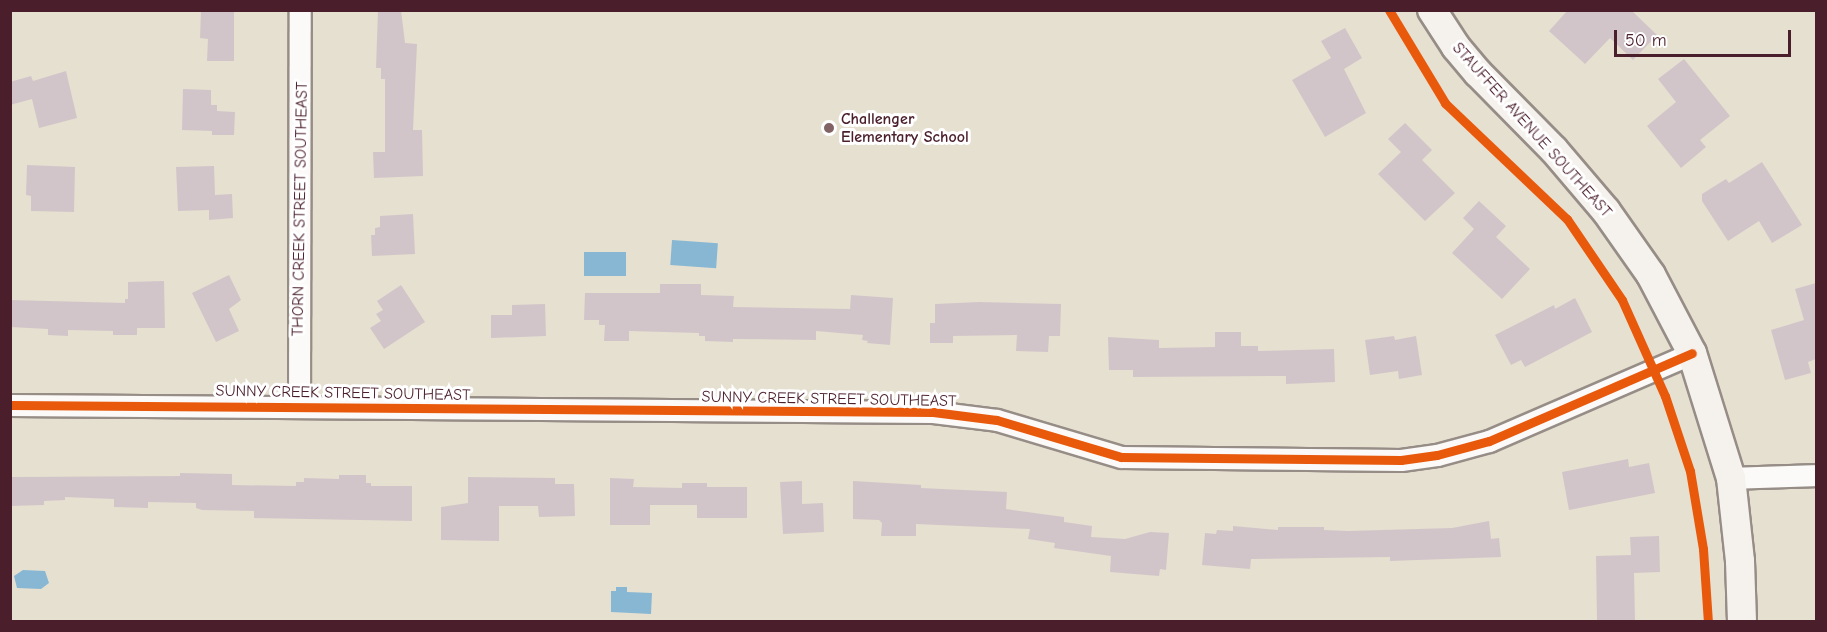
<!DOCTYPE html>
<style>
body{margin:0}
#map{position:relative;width:1827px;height:632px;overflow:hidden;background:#e6e0d0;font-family:"Comic Neue",sans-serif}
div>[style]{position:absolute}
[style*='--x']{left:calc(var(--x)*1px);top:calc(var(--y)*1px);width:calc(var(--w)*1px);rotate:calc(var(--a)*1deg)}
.water>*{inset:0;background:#88b7d4;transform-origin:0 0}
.building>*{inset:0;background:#d2c5c9}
.roads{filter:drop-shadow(2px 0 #978d87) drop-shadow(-2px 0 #978d87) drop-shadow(0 2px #978d87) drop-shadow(0 -2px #978d87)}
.street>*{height:21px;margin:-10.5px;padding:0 10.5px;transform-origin:10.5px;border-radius:10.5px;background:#fbfaf8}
.secondary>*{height:28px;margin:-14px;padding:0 14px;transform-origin:14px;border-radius:14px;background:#f5f2ed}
.cycleway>*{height:9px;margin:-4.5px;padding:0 4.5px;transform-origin:4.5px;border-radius:4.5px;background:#e8590c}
.dots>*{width:16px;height:16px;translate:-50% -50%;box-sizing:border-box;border:3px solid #fff;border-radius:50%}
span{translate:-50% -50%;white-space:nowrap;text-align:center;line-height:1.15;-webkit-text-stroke:6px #fff;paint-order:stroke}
.poi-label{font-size:16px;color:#4a1f2b;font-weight:700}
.left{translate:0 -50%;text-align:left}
.street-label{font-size:16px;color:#4a1f2b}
.frame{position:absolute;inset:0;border:12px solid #4a1f2b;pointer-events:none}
.scale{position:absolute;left:1614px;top:30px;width:177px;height:27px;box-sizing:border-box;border:3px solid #4a1f2b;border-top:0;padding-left:8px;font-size:18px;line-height:21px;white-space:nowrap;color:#4a1f2b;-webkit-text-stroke:4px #fff;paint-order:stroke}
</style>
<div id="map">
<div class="water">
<i style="left:672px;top:240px;width:46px;height:25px;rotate:4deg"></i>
<i style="left:584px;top:252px;width:42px;height:24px"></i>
<i style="clip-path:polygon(23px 570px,45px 571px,49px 583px,41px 589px,17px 588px,14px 576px)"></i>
<i style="clip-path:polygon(616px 587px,627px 587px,627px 592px,652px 593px,651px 614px,611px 612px,611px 591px,616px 591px)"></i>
</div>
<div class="building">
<i style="clip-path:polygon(201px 10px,234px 10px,234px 61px,207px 61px,208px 39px,200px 38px)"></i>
<i style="clip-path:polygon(378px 10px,401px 10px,405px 43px,417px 44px,413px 130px,422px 130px,423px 176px,374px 178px,373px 152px,385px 152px,385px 79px,381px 79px,381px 68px,376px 68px)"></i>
<i style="clip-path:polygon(1568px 10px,1631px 10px,1657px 35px,1633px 60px,1610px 38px,1585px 64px,1549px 31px)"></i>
<i style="clip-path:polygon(1345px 28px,1362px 58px,1344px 69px,1366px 113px,1325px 137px,1292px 80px,1331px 58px,1321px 41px)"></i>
<i style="clip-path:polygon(1684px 59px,1730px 116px,1700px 140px,1706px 147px,1681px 168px,1647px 126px,1676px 102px,1658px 79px)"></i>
<i style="clip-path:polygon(66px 71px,77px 118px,39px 128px,32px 99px,10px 105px,10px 82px,31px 76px,33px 81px)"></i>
<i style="clip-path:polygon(183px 89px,211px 90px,211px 105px,217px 105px,217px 111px,235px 112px,234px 135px,212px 135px,212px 131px,182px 130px)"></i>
<i style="clip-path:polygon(1405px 123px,1432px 150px,1422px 160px,1455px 193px,1425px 221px,1378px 174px,1401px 152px,1388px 139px)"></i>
<i style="clip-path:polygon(1762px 162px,1802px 225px,1772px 243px,1759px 221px,1728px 241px,1702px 201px,1702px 194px,1726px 179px,1729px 183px)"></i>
<i style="clip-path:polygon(27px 165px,75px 167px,74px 212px,31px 211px,31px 196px,26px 195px)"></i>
<i style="clip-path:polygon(214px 166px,215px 195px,232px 194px,233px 218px,209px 220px,209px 210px,178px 211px,176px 167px)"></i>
<i style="clip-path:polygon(1479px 201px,1506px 226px,1496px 237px,1530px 269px,1502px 299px,1452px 253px,1474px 229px,1463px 218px)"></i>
<i style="clip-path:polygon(413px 214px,415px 254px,372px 256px,371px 235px,375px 235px,375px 228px,380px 227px,380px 216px)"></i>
<i style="clip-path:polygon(229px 275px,241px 300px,229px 309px,239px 331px,216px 342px,192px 293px)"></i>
<i style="clip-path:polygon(164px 281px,165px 328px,137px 328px,137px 335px,113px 335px,113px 331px,68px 330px,68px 336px,48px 335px,48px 329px,10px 327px,10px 300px,125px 303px,125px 299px,128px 299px,128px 282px)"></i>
<i style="clip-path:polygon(1816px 283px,1816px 359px,1808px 362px,1811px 373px,1785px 380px,1771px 330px,1804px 320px,1795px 289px)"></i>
<i style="clip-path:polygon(660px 284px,701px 284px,701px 295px,734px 296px,733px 307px,850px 309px,851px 295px,893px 298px,890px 345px,867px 343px,868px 341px,862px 340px,863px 335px,816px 331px,816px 340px,733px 339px,733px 342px,705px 341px,705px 336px,699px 336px,699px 333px,629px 331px,629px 341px,604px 341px,605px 325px,599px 325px,599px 320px,584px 320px,585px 293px,660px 293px)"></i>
<i style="clip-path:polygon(401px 285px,425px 322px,384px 349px,370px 328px,381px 321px,376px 314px,383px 310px,377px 301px)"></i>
<i style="clip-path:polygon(1575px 298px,1592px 332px,1525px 367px,1521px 360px,1511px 365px,1495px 335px,1554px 305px,1555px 309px)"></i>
<i style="clip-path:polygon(979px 302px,1061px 304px,1060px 336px,1049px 336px,1048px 352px,1016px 351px,1017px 335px,953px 336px,953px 343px,930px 343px,930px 323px,935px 323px,935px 304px)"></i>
<i style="clip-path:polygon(545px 304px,546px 336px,491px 338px,491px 315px,512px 315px,512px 305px)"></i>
<i style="clip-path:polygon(1215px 332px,1241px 332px,1241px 346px,1258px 346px,1258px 351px,1334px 349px,1335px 382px,1286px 384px,1286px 376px,1133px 377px,1133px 370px,1109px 370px,1108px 337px,1159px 340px,1159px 348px,1215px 347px)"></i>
<i style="clip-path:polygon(1394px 336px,1395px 340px,1416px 336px,1422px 375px,1399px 379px,1398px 371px,1370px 375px,1365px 340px)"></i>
<i style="clip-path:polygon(1628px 459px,1629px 467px,1649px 463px,1655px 493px,1569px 510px,1562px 472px)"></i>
<i style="clip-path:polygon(180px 473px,232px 474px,232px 485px,296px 486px,296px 482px,304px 482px,304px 478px,339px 479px,339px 475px,366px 475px,366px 483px,371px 483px,371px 486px,412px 486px,412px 521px,254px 518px,254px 511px,202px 510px,196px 508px,196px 503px,148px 502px,148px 508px,114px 507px,114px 499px,65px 497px,65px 500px,44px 501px,44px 505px,10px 506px,10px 477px,180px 476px)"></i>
<i style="clip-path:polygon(468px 477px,555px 478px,555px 484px,574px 484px,575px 516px,539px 517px,538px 506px,499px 506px,499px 541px,441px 540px,441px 507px,468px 503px)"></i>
<i style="clip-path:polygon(610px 478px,634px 479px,633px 487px,682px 488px,682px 483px,707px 483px,707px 487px,747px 487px,747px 518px,697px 518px,697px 505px,650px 505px,650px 525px,610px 525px)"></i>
<i style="clip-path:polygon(802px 481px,802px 504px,823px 503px,824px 532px,783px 534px,780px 482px)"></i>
<i style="clip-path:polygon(853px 481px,921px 485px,921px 488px,1007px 492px,1006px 509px,1064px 517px,1064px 522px,1092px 526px,1091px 537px,1125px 539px,1150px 532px,1169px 533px,1166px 570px,1160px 569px,1159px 576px,1110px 572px,1111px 556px,1054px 548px,1055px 543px,1028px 539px,1030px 529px,916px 524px,916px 536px,881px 536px,882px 523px,879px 520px,853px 519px)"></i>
<i style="clip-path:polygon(1489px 521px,1491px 539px,1499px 538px,1501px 557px,1390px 561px,1390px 557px,1251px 559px,1250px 569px,1202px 565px,1205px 533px,1216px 534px,1217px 530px,1233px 531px,1233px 526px,1278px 530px,1278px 527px,1324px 527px,1324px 530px,1348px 531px,1452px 528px)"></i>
<i style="clip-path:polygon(1659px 536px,1660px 572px,1634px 573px,1635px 620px,1597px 621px,1596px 556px,1631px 555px,1630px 537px)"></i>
</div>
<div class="roads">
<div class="street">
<i style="--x:10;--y:405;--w:923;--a:0.43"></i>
<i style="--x:933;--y:412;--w:64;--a:7.1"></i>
<i style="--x:997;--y:420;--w:129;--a:16.6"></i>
<i style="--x:1121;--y:457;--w:280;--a:0.6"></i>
<i style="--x:1401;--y:460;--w:36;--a:-8"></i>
<i style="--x:1437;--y:455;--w:54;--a:-15.1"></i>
<i style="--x:1489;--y:441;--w:221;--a:-23.4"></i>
<i style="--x:299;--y:407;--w:397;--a:-89.9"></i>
<i style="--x:1731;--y:478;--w:85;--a:-2"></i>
</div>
<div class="secondary">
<i style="--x:1432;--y:10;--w:44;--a:57"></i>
<i style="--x:1456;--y:47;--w:34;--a:50"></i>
<i style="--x:1478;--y:73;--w:108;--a:45.4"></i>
<i style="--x:1554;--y:150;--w:80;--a:49.6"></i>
<i style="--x:1606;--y:211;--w:78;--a:54.9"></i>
<i style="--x:1651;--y:275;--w:88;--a:62.3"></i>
<i style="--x:1692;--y:353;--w:131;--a:72.7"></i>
<i style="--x:1731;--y:478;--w:83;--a:83.8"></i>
<i style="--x:1740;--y:561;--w:61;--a:88.1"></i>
</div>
</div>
<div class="cycleway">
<i style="--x:1389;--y:10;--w:109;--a:58.9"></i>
<i style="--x:1445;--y:103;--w:168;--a:43.6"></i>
<i style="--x:1567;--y:219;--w:98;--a:55.8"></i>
<i style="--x:1622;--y:300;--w:105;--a:65.9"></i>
<i style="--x:1665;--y:396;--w:79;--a:71.6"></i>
<i style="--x:1690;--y:471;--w:79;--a:80.5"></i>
<i style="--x:1703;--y:549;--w:73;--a:86.1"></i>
<i style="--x:10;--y:405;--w:923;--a:0.43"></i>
<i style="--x:933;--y:412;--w:64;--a:7.1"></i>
<i style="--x:997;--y:420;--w:129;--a:16.6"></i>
<i style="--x:1121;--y:457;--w:280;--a:0.6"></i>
<i style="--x:1401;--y:460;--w:36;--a:-8"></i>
<i style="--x:1437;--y:455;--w:54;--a:-15.1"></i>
<i style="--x:1489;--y:441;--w:221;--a:-23.4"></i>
</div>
<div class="dots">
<i style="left:829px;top:128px;background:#816365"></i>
</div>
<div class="poi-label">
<span class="left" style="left:841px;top:128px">Challenger<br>Elementary School</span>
</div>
<div class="street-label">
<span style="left:1532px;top:130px;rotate:48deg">STAUFFER AVENUE SOUTHEAST</span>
<span style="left:300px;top:209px;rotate:-89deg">THORN CREEK STREET SOUTHEAST</span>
<span style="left:343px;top:393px;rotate:1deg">SUNNY CREEK STREET SOUTHEAST</span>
<span style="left:829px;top:399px;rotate:1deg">SUNNY CREEK STREET SOUTHEAST</span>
</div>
<div class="frame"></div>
<div class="scale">50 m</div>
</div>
